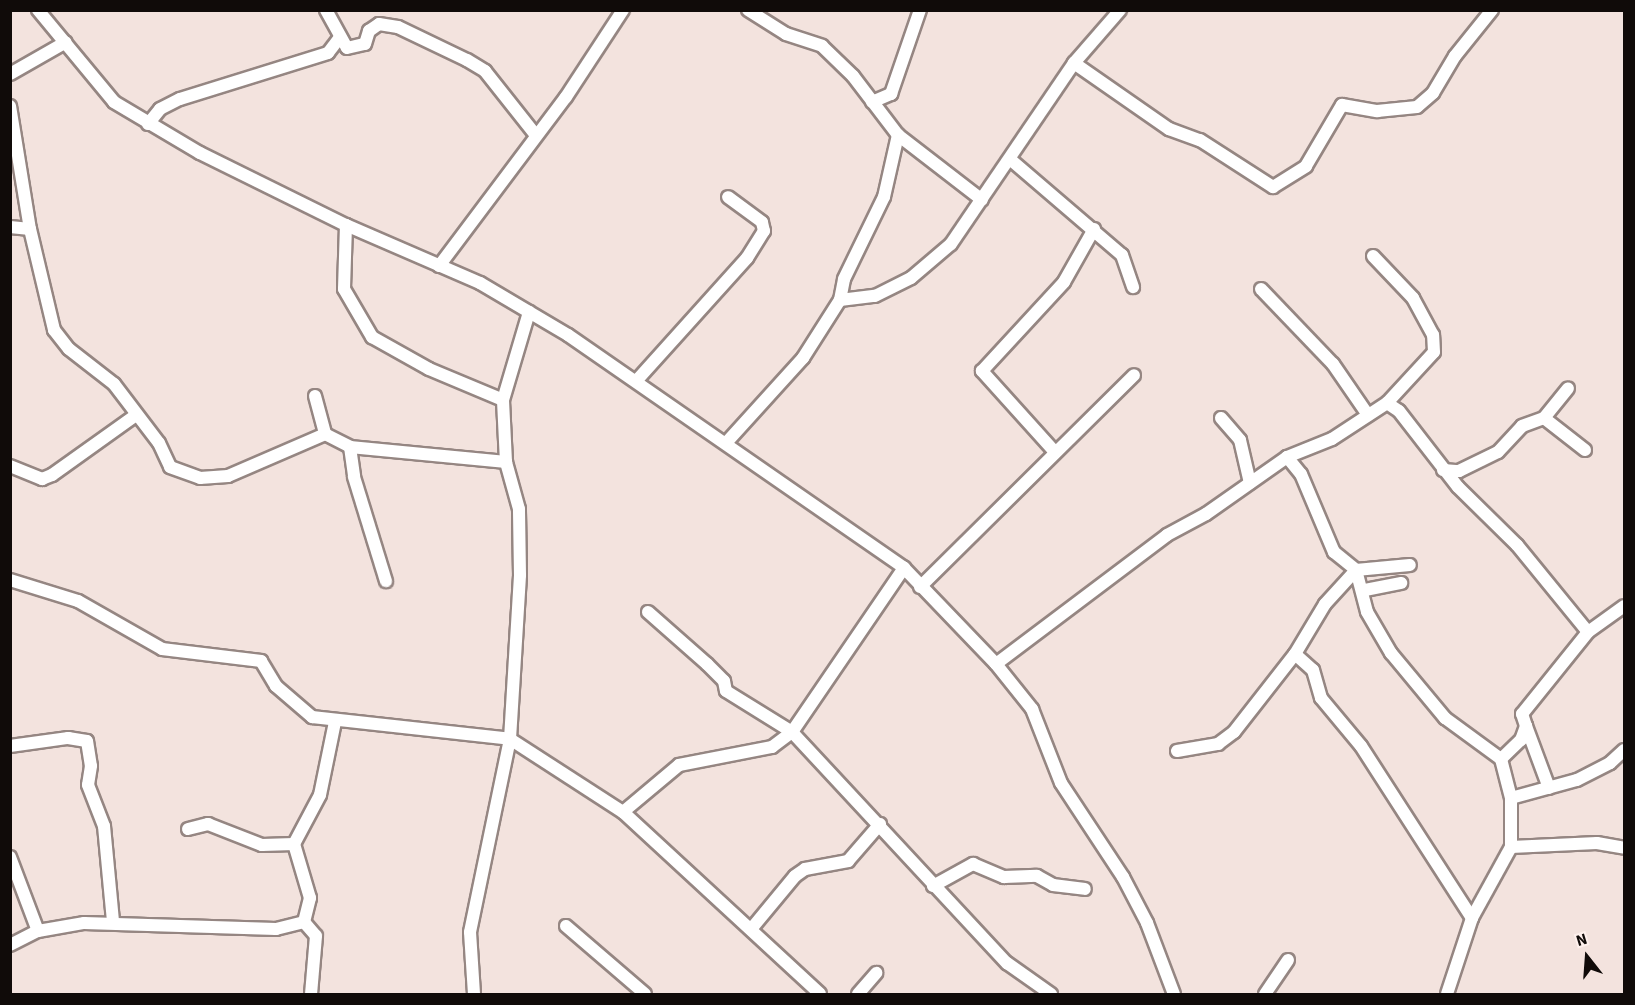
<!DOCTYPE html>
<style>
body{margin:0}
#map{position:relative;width:1635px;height:1005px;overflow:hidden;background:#f3e3de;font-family:"Source Sans 3",sans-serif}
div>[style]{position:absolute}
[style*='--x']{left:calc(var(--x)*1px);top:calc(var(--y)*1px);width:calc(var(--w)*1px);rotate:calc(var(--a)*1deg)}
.roads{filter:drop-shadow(2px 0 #958682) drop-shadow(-2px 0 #958682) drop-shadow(0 2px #958682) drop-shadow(0 -2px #958682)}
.minor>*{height:12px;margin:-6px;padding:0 6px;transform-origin:6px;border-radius:6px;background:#fff}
span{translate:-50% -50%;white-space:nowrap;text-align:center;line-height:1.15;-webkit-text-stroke:4.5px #fef1ed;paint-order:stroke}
.frame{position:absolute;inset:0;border:12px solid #100b09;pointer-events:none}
.north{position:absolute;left:1557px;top:927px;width:60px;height:60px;-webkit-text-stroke:4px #fef1ed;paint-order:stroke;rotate:343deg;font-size:16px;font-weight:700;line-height:24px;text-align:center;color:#100b09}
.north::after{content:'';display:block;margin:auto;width:21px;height:27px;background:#100b09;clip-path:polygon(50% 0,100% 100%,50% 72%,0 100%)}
</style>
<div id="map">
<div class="roads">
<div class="minor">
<i style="--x:38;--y:10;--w:119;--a:50.4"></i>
<i style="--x:114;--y:102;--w:100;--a:30.7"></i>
<i style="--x:200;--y:153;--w:163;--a:26.3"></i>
<i style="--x:346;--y:225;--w:146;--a:23.4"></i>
<i style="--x:480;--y:283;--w:102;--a:30.6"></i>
<i style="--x:568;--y:335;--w:409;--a:34.7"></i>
<i style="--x:904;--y:568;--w:133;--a:46.2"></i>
<i style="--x:996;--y:664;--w:58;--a:51.3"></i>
<i style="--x:1032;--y:709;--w:79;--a:68.6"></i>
<i style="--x:1061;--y:783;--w:113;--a:56.6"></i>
<i style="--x:1123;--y:877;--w:52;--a:62.4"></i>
<i style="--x:1147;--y:923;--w:76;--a:69.2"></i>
<i style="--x:326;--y:10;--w:43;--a:61.1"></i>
<i style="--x:347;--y:48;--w:18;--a:-13"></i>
<i style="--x:365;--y:44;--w:14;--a:-73"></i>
<i style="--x:369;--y:31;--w:12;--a:-35"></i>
<i style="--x:379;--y:24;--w:19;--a:9"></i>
<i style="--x:398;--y:27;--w:76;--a:25.6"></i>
<i style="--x:467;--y:60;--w:21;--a:31"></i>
<i style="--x:485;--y:71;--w:80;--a:51.6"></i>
<i style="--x:748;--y:10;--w:45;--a:32.3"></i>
<i style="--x:786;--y:34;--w:38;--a:18"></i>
<i style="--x:822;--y:46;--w:43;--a:44.1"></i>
<i style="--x:853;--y:76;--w:74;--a:52.7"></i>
<i style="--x:898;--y:135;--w:106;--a:37.7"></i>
<i style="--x:1074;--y:63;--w:116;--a:34.8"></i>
<i style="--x:1169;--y:129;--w:33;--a:20"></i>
<i style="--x:1200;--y:140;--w:87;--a:32.8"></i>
<i style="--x:1273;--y:187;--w:39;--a:-32"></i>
<i style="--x:1306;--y:166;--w:71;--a:-59.5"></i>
<i style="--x:1342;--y:105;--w:36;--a:10"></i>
<i style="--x:1377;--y:111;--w:40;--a:-5.7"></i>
<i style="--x:1417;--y:107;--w:21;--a:-41"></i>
<i style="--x:1433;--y:93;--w:43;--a:-59.3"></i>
<i style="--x:1455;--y:56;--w:59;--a:-51.2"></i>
<i style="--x:10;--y:74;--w:64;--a:-29.7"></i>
<i style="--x:872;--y:102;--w:21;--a:-23"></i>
<i style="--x:891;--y:94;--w:89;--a:-71"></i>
<i style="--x:10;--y:106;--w:125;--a:80.8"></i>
<i style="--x:30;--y:229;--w:104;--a:76.6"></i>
<i style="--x:54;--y:330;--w:24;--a:52"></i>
<i style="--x:69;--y:349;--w:57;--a:37.9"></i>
<i style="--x:114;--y:384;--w:74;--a:52.7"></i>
<i style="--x:159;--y:443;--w:26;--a:65"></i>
<i style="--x:170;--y:467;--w:32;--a:20"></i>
<i style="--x:200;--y:478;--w:28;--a:-4"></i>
<i style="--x:228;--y:476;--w:106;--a:-23.4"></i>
<i style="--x:148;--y:124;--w:19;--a:-51"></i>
<i style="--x:160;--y:109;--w:22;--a:-27"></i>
<i style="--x:180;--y:99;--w:155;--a:-17.3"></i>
<i style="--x:328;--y:53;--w:20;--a:-53"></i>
<i style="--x:1011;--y:160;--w:146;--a:40.6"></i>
<i style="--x:1122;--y:255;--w:34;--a:71"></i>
<i style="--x:346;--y:225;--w:64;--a:91.8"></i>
<i style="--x:344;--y:289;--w:56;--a:59.7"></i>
<i style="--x:372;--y:337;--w:65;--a:29.3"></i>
<i style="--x:429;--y:369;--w:80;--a:22.7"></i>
<i style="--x:10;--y:227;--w:20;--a:6"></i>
<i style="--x:439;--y:266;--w:211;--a:-53.1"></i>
<i style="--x:566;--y:97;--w:104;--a:-56.8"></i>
<i style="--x:1261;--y:289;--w:104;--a:46.2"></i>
<i style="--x:1333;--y:364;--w:62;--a:55.5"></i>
<i style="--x:840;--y:300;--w:21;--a:-79"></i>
<i style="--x:844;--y:279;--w:91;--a:-64"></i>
<i style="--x:884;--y:197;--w:64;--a:-77.3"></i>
<i style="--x:638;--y:379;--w:163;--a:-48"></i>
<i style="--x:747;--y:258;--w:32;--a:-58"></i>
<i style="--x:764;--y:231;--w:9;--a:-103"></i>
<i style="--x:762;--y:222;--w:42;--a:-143.7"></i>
<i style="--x:315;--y:396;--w:39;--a:75"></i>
<i style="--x:325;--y:434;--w:28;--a:27"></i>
<i style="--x:350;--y:447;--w:157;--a:5.5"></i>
<i style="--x:1387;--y:403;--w:14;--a:34"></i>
<i style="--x:1399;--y:411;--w:96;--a:52.2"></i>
<i style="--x:1458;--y:487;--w:83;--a:44.5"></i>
<i style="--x:1517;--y:545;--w:112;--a:50.8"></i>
<i style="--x:1221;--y:418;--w:29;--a:49"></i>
<i style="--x:1240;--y:440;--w:44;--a:76.9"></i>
<i style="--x:1544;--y:418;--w:38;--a:-51"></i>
<i style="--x:726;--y:443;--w:115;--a:-47.8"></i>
<i style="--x:803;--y:358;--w:69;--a:-57.5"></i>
<i style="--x:840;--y:300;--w:35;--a:-7"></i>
<i style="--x:875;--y:296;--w:40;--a:-26.6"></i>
<i style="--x:911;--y:278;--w:52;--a:-40.4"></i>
<i style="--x:951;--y:244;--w:219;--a:-55.8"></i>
<i style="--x:1074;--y:63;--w:70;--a:-49"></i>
<i style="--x:350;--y:447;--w:30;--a:82"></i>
<i style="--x:354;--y:477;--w:109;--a:72.9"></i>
<i style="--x:1054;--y:451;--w:108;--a:-132"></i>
<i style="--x:982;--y:371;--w:121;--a:-47.3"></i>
<i style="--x:1064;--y:282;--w:61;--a:-60.5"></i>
<i style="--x:1287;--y:457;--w:22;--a:51"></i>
<i style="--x:1301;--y:474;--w:85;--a:67.1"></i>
<i style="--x:1334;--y:552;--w:28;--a:39"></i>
<i style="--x:1356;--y:570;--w:43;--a:75.3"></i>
<i style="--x:1367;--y:612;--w:48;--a:59.7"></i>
<i style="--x:1391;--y:653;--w:85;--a:50.3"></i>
<i style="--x:1445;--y:718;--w:69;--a:36.2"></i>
<i style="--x:1501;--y:759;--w:40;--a:75.6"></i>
<i style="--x:1511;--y:798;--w:49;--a:90"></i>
<i style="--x:1511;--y:847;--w:81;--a:118.8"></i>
<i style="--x:1472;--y:918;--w:80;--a:108.2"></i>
<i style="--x:10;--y:466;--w:35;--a:22"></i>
<i style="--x:42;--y:479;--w:11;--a:-22"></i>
<i style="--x:52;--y:475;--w:103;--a:-35.5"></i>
<i style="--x:1443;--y:470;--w:16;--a:4"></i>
<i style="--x:1459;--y:471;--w:43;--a:-26"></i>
<i style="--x:1498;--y:452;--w:35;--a:-47"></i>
<i style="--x:1522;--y:426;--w:23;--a:-20"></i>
<i style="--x:1544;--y:418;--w:52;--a:38"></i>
<i style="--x:10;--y:580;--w:71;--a:17.2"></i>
<i style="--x:78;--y:601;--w:97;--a:29.7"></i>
<i style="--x:162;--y:649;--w:100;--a:6.9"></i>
<i style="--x:261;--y:661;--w:29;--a:59"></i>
<i style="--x:276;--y:686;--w:48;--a:40.7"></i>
<i style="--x:312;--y:717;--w:199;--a:6.3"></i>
<i style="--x:510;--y:739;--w:135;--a:32.9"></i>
<i style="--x:623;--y:812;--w:268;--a:42.7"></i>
<i style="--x:920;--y:587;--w:301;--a:-44.7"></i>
<i style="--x:1365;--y:590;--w:37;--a:-11"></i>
<i style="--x:648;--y:612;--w:79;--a:41.4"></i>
<i style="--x:707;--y:664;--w:24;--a:45"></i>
<i style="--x:724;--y:681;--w:10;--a:79"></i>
<i style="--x:726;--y:691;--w:78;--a:31.8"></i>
<i style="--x:792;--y:732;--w:199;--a:-55.7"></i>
<i style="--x:1295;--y:654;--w:24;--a:42"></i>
<i style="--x:1313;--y:670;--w:29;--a:74"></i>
<i style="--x:1321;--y:698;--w:62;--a:50.2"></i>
<i style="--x:1361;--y:746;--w:205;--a:57.2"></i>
<i style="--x:996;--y:664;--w:214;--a:-37"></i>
<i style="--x:1167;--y:535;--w:44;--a:-28.3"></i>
<i style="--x:1206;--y:514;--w:99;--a:-35.1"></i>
<i style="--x:1287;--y:457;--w:48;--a:-21.8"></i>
<i style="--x:1332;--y:439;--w:66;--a:-33.2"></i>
<i style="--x:1387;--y:403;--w:69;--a:-47.3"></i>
<i style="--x:1434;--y:352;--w:17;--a:-93"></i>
<i style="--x:1433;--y:335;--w:42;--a:-118.4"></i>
<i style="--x:1413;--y:298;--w:58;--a:-133.6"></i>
<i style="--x:1526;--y:726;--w:66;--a:69.6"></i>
<i style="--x:10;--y:746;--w:59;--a:-7.9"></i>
<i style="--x:68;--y:738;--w:19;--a:9"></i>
<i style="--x:87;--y:741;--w:25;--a:81"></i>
<i style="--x:91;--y:766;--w:19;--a:99"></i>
<i style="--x:88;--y:785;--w:44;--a:68.7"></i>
<i style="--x:104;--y:826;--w:95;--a:84.6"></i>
<i style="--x:1177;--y:751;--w:42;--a:-9.7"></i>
<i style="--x:1218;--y:744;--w:20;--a:-37"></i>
<i style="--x:1234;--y:732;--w:99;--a:-52"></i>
<i style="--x:1295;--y:654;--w:58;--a:-59"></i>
<i style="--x:1325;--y:604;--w:46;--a:-47.6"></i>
<i style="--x:1356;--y:570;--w:54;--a:-5.3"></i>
<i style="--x:1501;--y:759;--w:28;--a:-44"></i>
<i style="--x:1521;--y:740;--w:15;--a:-70"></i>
<i style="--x:1526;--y:726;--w:13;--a:-108"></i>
<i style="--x:1522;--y:714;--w:105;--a:-51.2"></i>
<i style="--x:1588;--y:632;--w:44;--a:-35.8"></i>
<i style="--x:1511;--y:798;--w:68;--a:-15.3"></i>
<i style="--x:1577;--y:780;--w:37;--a:-27"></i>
<i style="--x:1610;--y:763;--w:19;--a:-43"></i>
<i style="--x:623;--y:812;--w:73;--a:-40"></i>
<i style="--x:679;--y:765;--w:95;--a:-11"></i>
<i style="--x:772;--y:747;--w:25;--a:-37"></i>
<i style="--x:792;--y:732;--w:316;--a:47.1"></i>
<i style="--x:1007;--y:963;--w:54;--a:35.2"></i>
<i style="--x:188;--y:829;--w:21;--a:-14"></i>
<i style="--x:208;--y:824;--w:58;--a:21.3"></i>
<i style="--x:262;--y:845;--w:32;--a:-2"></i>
<i style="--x:1511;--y:847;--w:86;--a:-2.7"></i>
<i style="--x:1597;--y:843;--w:27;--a:10"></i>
<i style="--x:10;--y:857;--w:79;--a:69.3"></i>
<i style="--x:933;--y:886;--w:46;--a:-28.8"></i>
<i style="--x:973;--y:864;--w:34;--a:23"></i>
<i style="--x:1004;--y:877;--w:33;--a:-2"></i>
<i style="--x:1037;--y:876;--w:18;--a:29"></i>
<i style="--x:1053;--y:885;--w:32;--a:7"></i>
<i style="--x:304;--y:922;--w:25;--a:-76"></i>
<i style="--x:310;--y:898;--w:56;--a:-106.5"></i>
<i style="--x:294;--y:844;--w:55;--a:-62"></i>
<i style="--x:320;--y:795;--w:75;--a:-78.4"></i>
<i style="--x:566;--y:926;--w:104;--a:40.7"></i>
<i style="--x:752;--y:928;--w:67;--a:-50.4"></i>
<i style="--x:795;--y:876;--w:12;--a:-35"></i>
<i style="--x:805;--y:869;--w:44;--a:-10.5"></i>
<i style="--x:848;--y:861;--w:49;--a:-49.1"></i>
<i style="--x:10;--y:945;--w:31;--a:-27"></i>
<i style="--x:38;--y:931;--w:47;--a:-9.9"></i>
<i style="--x:84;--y:923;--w:192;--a:1.8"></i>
<i style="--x:276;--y:929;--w:29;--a:-14"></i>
<i style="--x:304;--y:922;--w:18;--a:49"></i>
<i style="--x:316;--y:936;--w:58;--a:94.9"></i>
<i style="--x:474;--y:994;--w:62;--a:-93.7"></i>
<i style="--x:470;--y:932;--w:197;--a:-78.3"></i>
<i style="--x:510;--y:739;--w:164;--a:-86.5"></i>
<i style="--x:520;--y:575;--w:66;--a:-90.9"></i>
<i style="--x:519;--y:509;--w:49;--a:-105.5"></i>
<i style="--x:506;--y:462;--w:62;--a:-92.8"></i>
<i style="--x:503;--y:400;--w:92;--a:-73.5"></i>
<i style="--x:858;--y:994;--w:28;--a:-49"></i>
<i style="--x:1265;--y:994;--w:41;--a:-55.9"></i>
</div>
</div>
<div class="frame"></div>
<div class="north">N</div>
</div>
